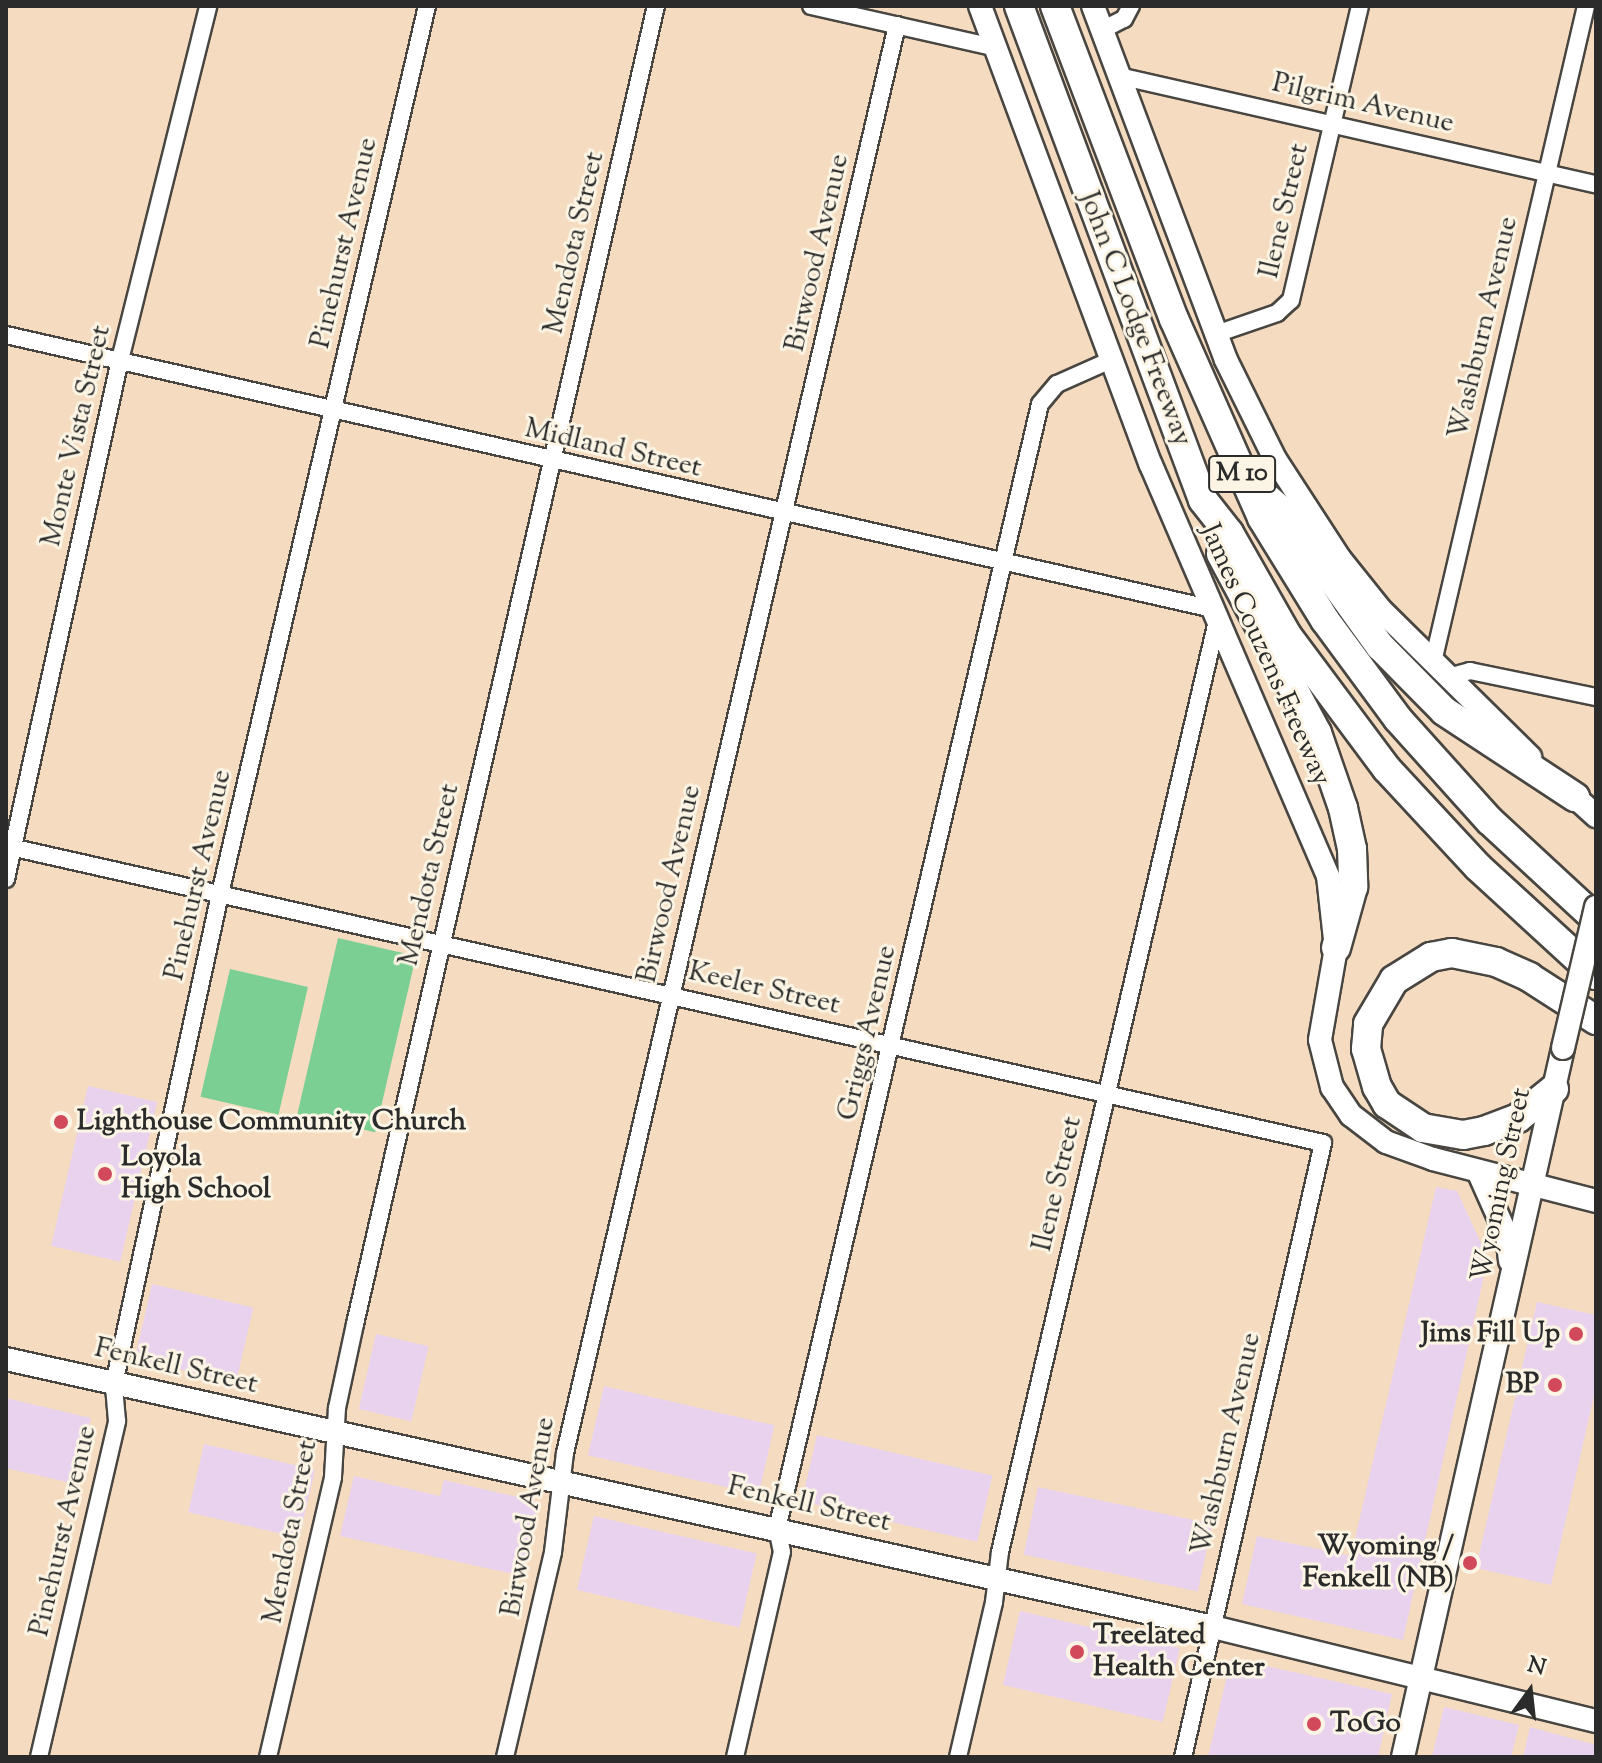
<!DOCTYPE html>
<style>
body{margin:0}
#map{position:relative;width:1602px;height:1763px;overflow:hidden;background:#f5dcc0;font-family:"Sorts Mill Goudy",serif}
div>[style]{position:absolute}
[style*='--x']{left:calc(var(--x)*1px);top:calc(var(--y)*1px);width:calc(var(--w)*1px);rotate:calc(var(--a)*1deg)}
.built>*{inset:0;background:#e9d2ed;transform-origin:0 0}
.green>*{inset:0;background:#7bcf92;transform-origin:0 0}
.roads{filter:drop-shadow(2px 0 #494641) drop-shadow(-2px 0 #494641) drop-shadow(0 2px #494641) drop-shadow(0 -2px #494641)}
.street>*{height:16px;margin:-8px;padding:0 8px;transform-origin:8px;border-radius:8px;background:#fff}
.secondary>*{height:22px;margin:-11px;padding:0 11px;transform-origin:11px;border-radius:11px;background:#fff}
.highway>*{height:28px;margin:-14px;padding:0 14px;transform-origin:14px;border-radius:14px;background:#fff}
.bridges{filter:drop-shadow(2px 0 #494641) drop-shadow(-2px 0 #494641) drop-shadow(0 2px #494641) drop-shadow(0 -2px #494641)}
.secondary-bridge>*{height:22px;margin:-11px;padding:0 11px;transform-origin:11px;border-radius:11px;background:#fff}
.dots>*{width:22px;height:22px;translate:-50% -50%;box-sizing:border-box;border:4px solid #fcf5e5;border-radius:50%}
span{translate:-50% -50%;white-space:nowrap;text-align:center;line-height:1.15;-webkit-text-stroke:6px #fcf5e5;paint-order:stroke}
.shield-label span{padding:2px 6px;background:#fcf5e5;border:2px solid;border-radius:6px;-webkit-text-stroke-width:0}
.shield-label{font-size:26px;color:#2b2b2b;font-weight:700}
.street-label{font-size:28px;color:#2b2b2b}
.poi-label{font-size:28px;color:#2b2b2b;font-weight:700}
.left{translate:0 -50%;text-align:left}
.right{translate:-100% -50%;text-align:right}
.frame{position:absolute;inset:0;border:8px solid #2b2b2b;pointer-events:none}
.north{position:absolute;left:1490px;top:1651px;width:80px;height:80px;-webkit-text-stroke:6px #fcf5e5;paint-order:stroke;rotate:15deg;font-size:22px;font-weight:700;line-height:32px;text-align:center;color:#2b2b2b}
.north::after{content:'';display:block;margin:auto;width:28px;height:36px;background:#2b2b2b;clip-path:polygon(50% 0,100% 100%,50% 72%,0 100%)}
</style>
<div id="map">
<div class="built">
<i style="left:88px;top:1086px;width:71px;height:164px;rotate:13deg"></i>
<i style="clip-path:polygon(1436px 1187px,1457px 1191px,1488px 1258px,1403px 1640px,1242px 1604px,1257px 1536px,1351px 1556px)"></i>
<i style="left:152px;top:1284px;width:104px;height:77px;rotate:13deg"></i>
<i style="clip-path:polygon(1537px 1302px,1596px 1315px,1596px 1387px,1551px 1585px,1476px 1568px)"></i>
<i style="left:376px;top:1334px;width:54px;height:77px;rotate:13deg"></i>
<i style="left:604px;top:1386px;width:175px;height:71px;rotate:13deg"></i>
<i style="clip-path:polygon(6px 1398px,91px 1418px,75px 1484px,6px 1468px)"></i>
<i style="left:817px;top:1435px;width:180px;height:68px;rotate:13deg"></i>
<i style="left:204px;top:1444px;width:114px;height:70px;rotate:13deg"></i>
<i style="clip-path:polygon(354px 1476px,440px 1496px,444px 1480px,539px 1502px,523px 1576px,340px 1536px)"></i>
<i style="left:1038px;top:1487px;width:178px;height:69px;rotate:12deg"></i>
<i style="left:594px;top:1516px;width:167px;height:76px;rotate:13deg"></i>
<i style="left:1020px;top:1611px;width:164px;height:76px;rotate:13deg"></i>
<i style="clip-path:polygon(1231px 1658px,1392px 1694px,1378px 1757px,1208px 1757px)"></i>
<i style="clip-path:polygon(1444px 1707px,1519px 1725px,1511px 1757px,1432px 1757px)"></i>
<i style="clip-path:polygon(1530px 1727px,1596px 1745px,1596px 1757px,1523px 1757px)"></i>
</div>
<div class="green">
<i style="left:338px;top:938px;width:80px;height:181px;rotate:13deg"></i>
<i style="left:230px;top:969px;width:80px;height:131px;rotate:13deg"></i>
</div>
<div class="roads">
<div class="street">
<i style="--x:811;--y:6;--w:187;--a:12.7"></i>
<i style="--x:1102;--y:30;--w:25;--a:-27"></i>
<i style="--x:1124;--y:19;--w:15;--a:-62"></i>
<i style="--x:1119;--y:76;--w:489;--a:12.8"></i>
<i style="--x:1216;--y:334;--w:65;--a:-19"></i>
<i style="--x:1277;--y:313;--w:19;--a:-43"></i>
<i style="--x:1291;--y:300;--w:302;--a:-76.8"></i>
<i style="--x:6;--y:335;--w:1234;--a:12.79"></i>
<i style="--x:1433;--y:662;--w:674;--a:-76.87"></i>
<i style="--x:1448;--y:677;--w:23;--a:-15"></i>
<i style="--x:1470;--y:671;--w:129;--a:11.7"></i>
<i style="--x:6;--y:846;--w:1350;--a:12.71"></i>
<i style="--x:1323;--y:1143;--w:630;--a:102.84"></i>
<i style="--x:6;--y:879;--w:527;--a:-77.62"></i>
<i style="--x:119;--y:364;--w:369;--a:-76"></i>
<i style="--x:39;--y:1757;--w:345;--a:-76.9"></i>
<i style="--x:117;--y:1421;--w:37;--a:-95"></i>
<i style="--x:114;--y:1384;--w:501;--a:-77.79"></i>
<i style="--x:220;--y:894;--w:912;--a:-76.88"></i>
<i style="--x:268;--y:1757;--w:287;--a:-76.9"></i>
<i style="--x:333;--y:1477;--w:69;--a:-86.7"></i>
<i style="--x:337;--y:1408;--w:86;--a:-77.9"></i>
<i style="--x:355;--y:1324;--w:1352;--a:-77.14"></i>
<i style="--x:505;--y:1757;--w:211;--a:-76.8"></i>
<i style="--x:553;--y:1552;--w:100;--a:-83.1"></i>
<i style="--x:565;--y:1453;--w:1466;--a:-76.91"></i>
<i style="--x:735;--y:1757;--w:210;--a:-77.1"></i>
<i style="--x:782;--y:1552;--w:24;--a:-102"></i>
<i style="--x:777;--y:1529;--w:1155;--a:-76.84"></i>
<i style="--x:1040;--y:404;--w:26;--a:-50"></i>
<i style="--x:1057;--y:384;--w:59;--a:-24"></i>
<i style="--x:958;--y:1757;--w:159;--a:-76.9"></i>
<i style="--x:994;--y:1602;--w:50;--a:-83.2"></i>
<i style="--x:1000;--y:1552;--w:952;--a:-76.88"></i>
</div>
<div class="secondary">
<i style="--x:980;--y:6;--w:490;--a:69.6"></i>
<i style="--x:1151;--y:465;--w:447;--a:66.7"></i>
<i style="--x:1328;--y:876;--w:72;--a:83.7"></i>
<i style="--x:1336;--y:948;--w:93;--a:99.9"></i>
<i style="--x:1320;--y:1040;--w:49;--a:75.7"></i>
<i style="--x:1332;--y:1087;--w:34;--a:56"></i>
<i style="--x:1351;--y:1115;--w:44;--a:37.6"></i>
<i style="--x:1386;--y:1142;--w:50;--a:19.9"></i>
<i style="--x:1433;--y:1159;--w:168;--a:14.4"></i>
<i style="--x:1093;--y:6;--w:378;--a:69.4"></i>
<i style="--x:1226;--y:360;--w:110;--a:63.7"></i>
<i style="--x:1275;--y:459;--w:119;--a:57"></i>
<i style="--x:1340;--y:559;--w:64;--a:51.3"></i>
<i style="--x:1380;--y:609;--w:211;--a:44.6"></i>
<i style="--x:1565;--y:788;--w:42;--a:42.1"></i>
<i style="--x:1478;--y:1171;--w:71;--a:66"></i>
<i style="--x:1507;--y:1236;--w:25;--a:83"></i>
<i style="--x:6;--y:1359;--w:1236;--a:12.52"></i>
<i style="--x:1213;--y:1627;--w:394;--a:13.8"></i>
<i style="--x:1403;--y:1757;--w:727;--a:-77.28"></i>
</div>
<div class="highway">
<i style="--x:1019;--y:6;--w:527;--a:69.57"></i>
<i style="--x:1203;--y:500;--w:42;--a:51.8"></i>
<i style="--x:1229;--y:533;--w:117;--a:60.4"></i>
<i style="--x:1287;--y:635;--w:167;--a:53.3"></i>
<i style="--x:1387;--y:769;--w:134;--a:47.1"></i>
<i style="--x:1478;--y:867;--w:160;--a:42.5"></i>
<i style="--x:1055;--y:6;--w:335;--a:69.2"></i>
<i style="--x:1174;--y:319;--w:218;--a:66.1"></i>
<i style="--x:1262;--y:518;--w:120;--a:58.3"></i>
<i style="--x:1325;--y:620;--w:123;--a:53.6"></i>
<i style="--x:1398;--y:719;--w:137;--a:48"></i>
<i style="--x:1490;--y:821;--w:144;--a:42.8"></i>
<i style="--x:1252;--y:485;--w:44;--a:41.3"></i>
<i style="--x:1285;--y:514;--w:163;--a:54.3"></i>
<i style="--x:1380;--y:646;--w:91;--a:45.4"></i>
<i style="--x:1444;--y:711;--w:157;--a:33.3"></i>
<i style="--x:1221;--y:554;--w:203;--a:61.8"></i>
<i style="--x:1317;--y:733;--w:79;--a:70.9"></i>
<i style="--x:1343;--y:808;--w:42;--a:77.6"></i>
<i style="--x:1352;--y:849;--w:38;--a:88"></i>
<i style="--x:1353;--y:887;--w:63;--a:105.6"></i>
<i style="--x:1554;--y:1089;--w:46;--a:141.1"></i>
<i style="--x:1518;--y:1118;--w:36;--a:159"></i>
<i style="--x:1484;--y:1131;--w:21;--a:169"></i>
<i style="--x:1463;--y:1135;--w:41;--a:-170.1"></i>
<i style="--x:1423;--y:1128;--w:43;--a:-146.3"></i>
<i style="--x:1387;--y:1104;--w:20;--a:-120"></i>
<i style="--x:1377;--y:1087;--w:40;--a:-106"></i>
<i style="--x:1366;--y:1049;--w:25;--a:-85"></i>
<i style="--x:1368;--y:1024;--w:51;--a:-59.4"></i>
<i style="--x:1394;--y:980;--w:44;--a:-31.9"></i>
<i style="--x:1431;--y:957;--w:21;--a:-11"></i>
<i style="--x:1452;--y:953;--w:45;--a:11.6"></i>
<i style="--x:1496;--y:962;--w:36;--a:24"></i>
<i style="--x:1529;--y:977;--w:80;--a:32.7"></i>
</div>
</div>
<div class="bridges">
<div class="secondary-bridge">
<i style="--x:1563;--y:1048;--w:145;--a:-76.8"></i>
</div>
</div>
<div class="dots">
<i style="left:61px;top:1122px;background:#d1495b"></i>
<i style="left:105px;top:1174px;background:#d1495b"></i>
<i style="left:1576px;top:1334px;background:#d1495b"></i>
<i style="left:1555px;top:1385px;background:#d1495b"></i>
<i style="left:1470px;top:1563px;background:#d1495b"></i>
<i style="left:1077px;top:1652px;background:#d1495b"></i>
<i style="left:1314px;top:1724px;background:#d1495b"></i>
</div>
<div class="shield-label">
<span style="left:1242px;top:474px">M 10</span>
</div>
<div class="street-label">
<span style="left:1363px;top:104px;rotate:13deg">Pilgrim Avenue</span>
<span style="left:1285px;top:211px;rotate:-77deg">Ilene Street</span>
<span style="left:345px;top:243px;rotate:-77deg">Pinehurst Avenue</span>
<span style="left:575px;top:243px;rotate:-77deg">Mendota Street</span>
<span style="left:818px;top:253px;rotate:-77deg">Birwood Avenue</span>
<span style="left:1135px;top:319px;rotate:69deg">John C Lodge Freeway</span>
<span style="left:1484px;top:328px;rotate:-77deg">Washburn Avenue</span>
<span style="left:77px;top:436px;rotate:-77deg">Monte Vista Street</span>
<span style="left:613px;top:449px;rotate:13deg">Midland Street</span>
<span style="left:1265px;top:655px;rotate:66deg">James Couzens Freeway</span>
<span style="left:199px;top:875px;rotate:-77deg">Pinehurst Avenue</span>
<span style="left:430px;top:875px;rotate:-77deg">Mendota Street</span>
<span style="left:670px;top:884px;rotate:-77deg">Birwood Avenue</span>
<span style="left:764px;top:989px;rotate:13deg">Keeler Street</span>
<span style="left:868px;top:1033px;rotate:-77deg">Griggs Avenue</span>
<span style="left:1058px;top:1184px;rotate:-77deg">Ilene Street</span>
<span style="left:1502px;top:1185px;rotate:-78deg">Wyoming Street</span>
<span style="left:176px;top:1367px;rotate:13deg">Fenkell Street</span>
<span style="left:1227px;top:1444px;rotate:-77deg">Washburn Avenue</span>
<span style="left:809px;top:1505px;rotate:13deg">Fenkell Street</span>
<span style="left:529px;top:1517px;rotate:-80deg">Birwood Avenue</span>
<span style="left:64px;top:1531px;rotate:-77deg">Pinehurst Avenue</span>
<span style="left:291px;top:1532px;rotate:-79deg">Mendota Street</span>
</div>
<div class="poi-label">
<span class="left" style="left:77px;top:1122px">Lighthouse Community Church</span>
<span class="left" style="left:121px;top:1174px">Loyola<br>High School</span>
<span class="right" style="left:1560px;top:1334px">Jims Fill Up</span>
<span class="right" style="left:1539px;top:1385px">BP</span>
<span class="right" style="left:1454px;top:1563px">Wyoming /<br>Fenkell (NB)</span>
<span class="left" style="left:1093px;top:1652px">Treelated<br>Health Center</span>
<span class="left" style="left:1330px;top:1724px">ToGo</span>
</div>
<div class="frame"></div>
<div class="north">N</div>
</div>
